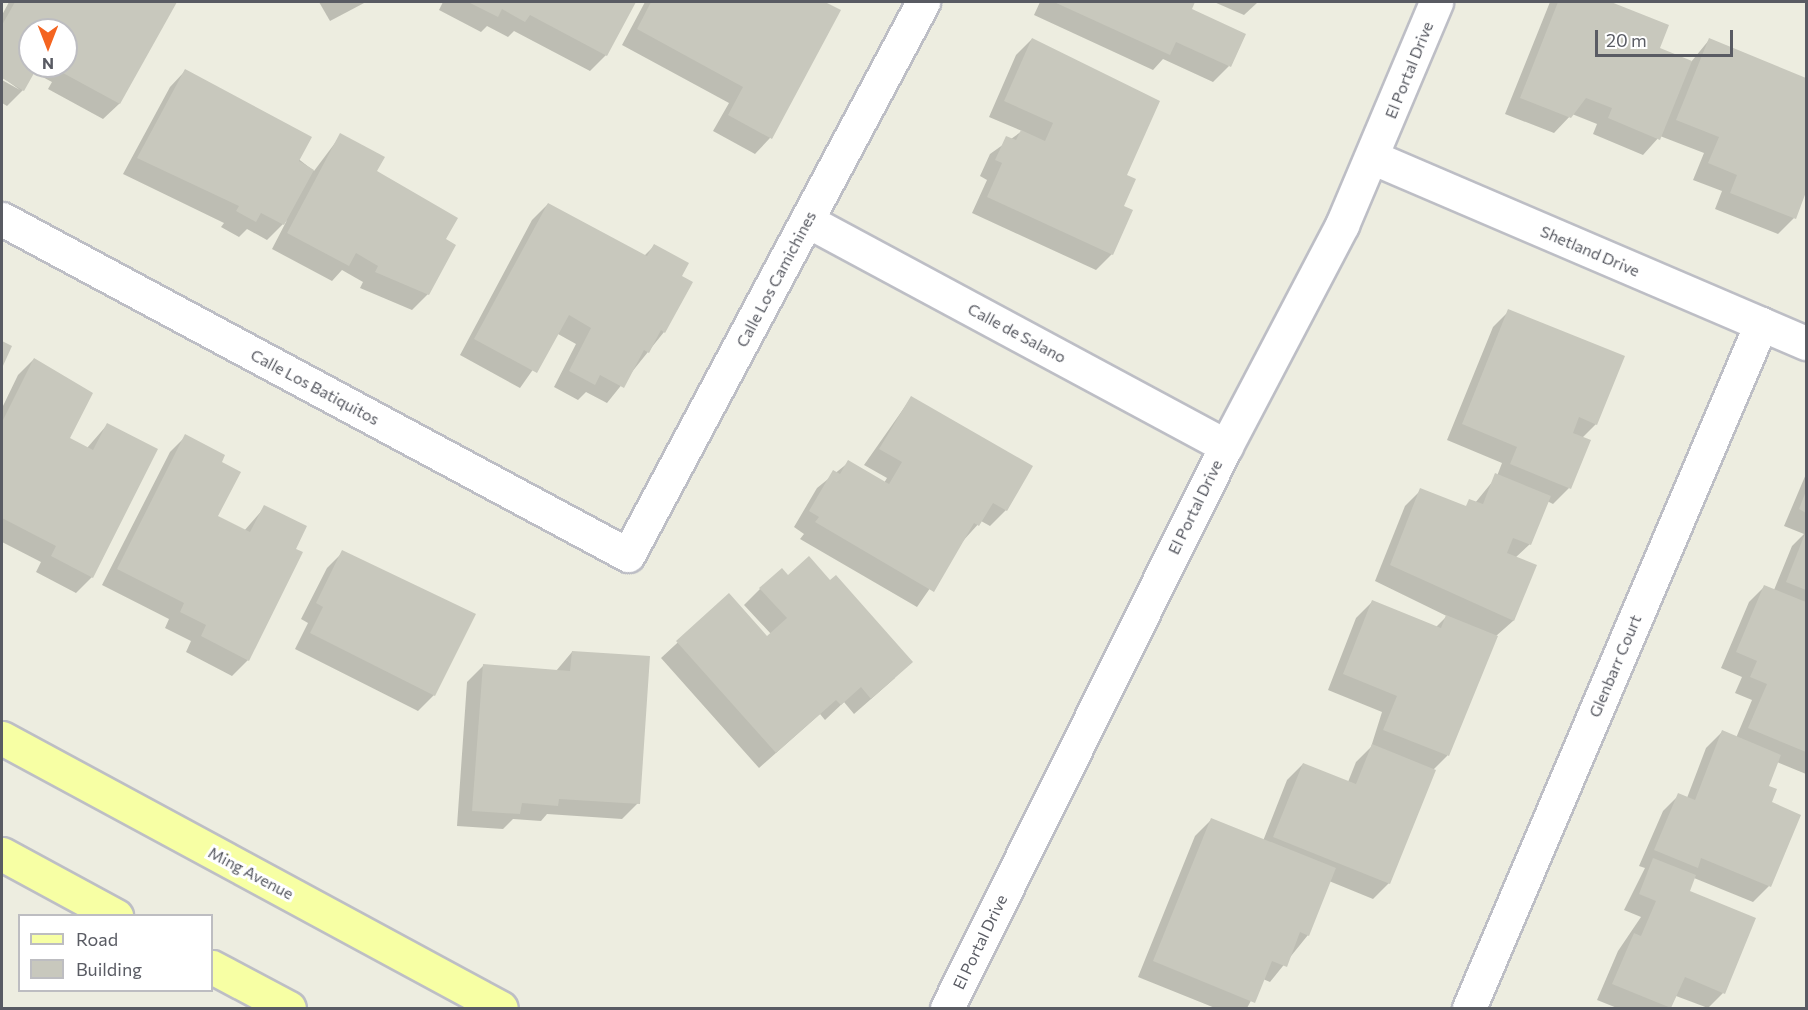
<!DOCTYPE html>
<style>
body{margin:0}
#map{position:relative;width:1808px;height:1010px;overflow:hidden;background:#edede0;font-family:Commissioner,sans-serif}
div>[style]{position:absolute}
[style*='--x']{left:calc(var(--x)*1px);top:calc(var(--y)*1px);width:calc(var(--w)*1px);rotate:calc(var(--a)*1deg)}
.shadow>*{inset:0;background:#0003}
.building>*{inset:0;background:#c8c8bd}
.roads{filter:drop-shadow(2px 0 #bdbec5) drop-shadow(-2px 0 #bdbec5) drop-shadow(0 2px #bdbec5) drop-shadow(0 -2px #bdbec5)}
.minor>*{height:33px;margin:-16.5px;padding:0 16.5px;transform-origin:16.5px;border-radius:16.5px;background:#fff}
.major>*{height:33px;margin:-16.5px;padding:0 16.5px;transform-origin:16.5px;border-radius:16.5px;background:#f7ffa4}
span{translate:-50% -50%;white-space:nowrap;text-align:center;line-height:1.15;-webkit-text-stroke:6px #fff;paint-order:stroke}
.street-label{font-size:16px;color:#595b63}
.frame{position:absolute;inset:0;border:3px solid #595b63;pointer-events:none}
.legend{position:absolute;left:18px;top:914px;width:195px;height:78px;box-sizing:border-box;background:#fff;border:2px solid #bdbdc1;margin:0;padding:8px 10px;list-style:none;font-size:18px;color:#595b63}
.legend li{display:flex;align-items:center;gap:12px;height:30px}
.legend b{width:30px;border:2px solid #bdbdc1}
.north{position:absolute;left:18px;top:18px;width:60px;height:60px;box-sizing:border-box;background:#fff;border:2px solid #bdbdc1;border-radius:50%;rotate:180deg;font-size:16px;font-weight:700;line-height:24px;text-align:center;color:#595b63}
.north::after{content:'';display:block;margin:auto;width:21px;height:27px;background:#f46420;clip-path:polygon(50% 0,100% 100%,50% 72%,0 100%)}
.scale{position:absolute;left:1595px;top:30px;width:138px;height:27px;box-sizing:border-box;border:3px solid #595b63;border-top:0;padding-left:8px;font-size:18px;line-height:21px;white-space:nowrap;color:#595b63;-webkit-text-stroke:4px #fff;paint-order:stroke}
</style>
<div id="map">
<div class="shadow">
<i style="clip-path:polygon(evenodd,9px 2px,175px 2px,119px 104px,103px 119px,48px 89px,52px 82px,33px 72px,23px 90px,7px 106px,2px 103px,2px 80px,20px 90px,2px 77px,2px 15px,9px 2px,30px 30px,66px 30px,66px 66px,30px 66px,30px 30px)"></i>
<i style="clip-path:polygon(319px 2px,366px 2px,330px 21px)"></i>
<i style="clip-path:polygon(443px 2px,635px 2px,606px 55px,590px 71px,514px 31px,508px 37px,487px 26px,481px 32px,439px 10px)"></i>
<i style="clip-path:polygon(645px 2px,822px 2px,839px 11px,770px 138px,755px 154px,713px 131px,729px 103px,622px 45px)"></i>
<i style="clip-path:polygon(1040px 2px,1194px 2px,1190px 10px,1229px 66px,1213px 82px,1163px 59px,1153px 70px,1034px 15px)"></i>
<i style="clip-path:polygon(1214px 2px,1258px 2px,1244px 15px)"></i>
<i style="clip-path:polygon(1550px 2px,1607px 2px,1667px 25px,1658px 48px,1691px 62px,1709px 40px,1806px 79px,1806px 188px,1794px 218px,1778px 234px,1715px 209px,1722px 191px,1693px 180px,1704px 153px,1660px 136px,1643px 155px,1593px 134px,1597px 124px,1572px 114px,1554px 133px,1505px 114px)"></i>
<i style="clip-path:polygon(1032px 39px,1125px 176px,1112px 254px,1096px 270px,972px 213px,987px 180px,980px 176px,990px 154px,1022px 131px,989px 117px,1016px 55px)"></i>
<i style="clip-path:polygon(185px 71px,314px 171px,341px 135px,444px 240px,428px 294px,412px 310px,360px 288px,363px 282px,342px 270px,332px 281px,272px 249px,287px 220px,267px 240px,247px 229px,239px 237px,221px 227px,224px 223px,123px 174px,170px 87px)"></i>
<i style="clip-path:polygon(548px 204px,644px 256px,654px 246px,680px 277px,664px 332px,607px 403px,586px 392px,578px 400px,554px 387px,576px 344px,558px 334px,520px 388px,460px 355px,532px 220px)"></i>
<i style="clip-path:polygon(1509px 311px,1596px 424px,1582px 438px,1569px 488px,1553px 504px,1547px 501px,1530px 544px,1515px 558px,1535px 566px,1513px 621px,1496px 636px,1447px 756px,1433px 770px,1389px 883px,1373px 899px,1329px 881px,1308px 935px,1270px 982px,1263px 979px,1247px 1008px,1215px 1008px,1138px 977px,1195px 836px,1211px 820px,1263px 841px,1287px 780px,1303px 764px,1348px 782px,1356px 762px,1371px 747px,1382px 712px,1328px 690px,1356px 618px,1372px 602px,1436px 627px,1446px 617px,1461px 623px,1375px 581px,1405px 506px,1421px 490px,1463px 507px,1475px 503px,1497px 476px,1502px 463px,1447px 440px,1493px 327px)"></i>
<i style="clip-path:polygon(34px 359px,68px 439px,87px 448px,107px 425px,92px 577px,76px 593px,36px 572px,41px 562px,2px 542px,2px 408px,18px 375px)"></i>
<i style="clip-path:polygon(911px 398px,1006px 510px,990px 526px,981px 521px,962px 542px,917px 607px,800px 539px,804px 534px,794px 527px,817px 488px,849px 462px,884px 483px,887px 478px,864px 465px)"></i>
<i style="clip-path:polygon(186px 436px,220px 463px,216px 517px,244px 531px,265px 507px,248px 660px,232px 676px,186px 652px,191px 641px,165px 628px,169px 619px,102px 585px,170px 452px)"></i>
<i style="clip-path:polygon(1806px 474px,1806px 774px,1777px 762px,1767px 786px,1769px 886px,1753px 902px,1694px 878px,1688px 892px,1723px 993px,1708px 1008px,1676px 996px,1670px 1008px,1617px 1008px,1597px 1000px,1618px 951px,1641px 917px,1624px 910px,1645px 868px,1639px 866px,1663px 811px,1679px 795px,1687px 798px,1706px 748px,1722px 732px,1736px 738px,1752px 700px,1735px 693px,1742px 677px,1721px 668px,1749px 602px,1765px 586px,1774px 590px,1792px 546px,1804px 534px,1784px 526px)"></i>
<i style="clip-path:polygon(343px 552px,434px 695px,418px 711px,295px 649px,308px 623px,301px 619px,327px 568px)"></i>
<i style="clip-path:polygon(788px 577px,895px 678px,854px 714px,844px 702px,825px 720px,820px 714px,759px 768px,661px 658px,729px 595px,767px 638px,771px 634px,744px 605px,760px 589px)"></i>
<i style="clip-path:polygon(572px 652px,638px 803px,622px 819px,547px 814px,541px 821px,513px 819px,503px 829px,457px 826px,467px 682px,483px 666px,556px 671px)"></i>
</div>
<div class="building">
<i style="clip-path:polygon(15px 2px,177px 2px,120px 104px,63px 73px,66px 30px,30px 30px,30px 66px,38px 66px,24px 91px,2px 78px,2px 25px)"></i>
<i style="clip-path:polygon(468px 2px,636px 2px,607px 56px,530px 15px,525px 22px,502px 9px,498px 17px)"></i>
<i style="clip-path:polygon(651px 2px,825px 2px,841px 10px,772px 139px,728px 115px,743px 87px,637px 29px)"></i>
<i style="clip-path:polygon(1054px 2px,1195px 2px,1192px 9px,1246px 34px,1231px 67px,1176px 42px,1170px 55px)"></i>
<i style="clip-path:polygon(1558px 2px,1611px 2px,1669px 25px,1660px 48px,1692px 61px,1660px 140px,1608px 118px,1612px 108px,1586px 98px,1571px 118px,1520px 98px)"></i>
<i style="clip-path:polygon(1032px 38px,1160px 101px,1127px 175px,1136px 179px,1124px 206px,1133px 210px,1113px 255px,987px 197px,1002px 163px,995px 160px,1006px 136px,1016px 140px,1021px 130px,1045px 141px,1053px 123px,1004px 101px)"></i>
<i style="clip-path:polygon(1709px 38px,1806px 78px,1806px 192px,1796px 219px,1730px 193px,1737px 175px,1708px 163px,1719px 137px,1676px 120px)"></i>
<i style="clip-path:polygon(185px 69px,312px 137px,299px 161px,314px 170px,284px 225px,261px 213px,256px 222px,236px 211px,239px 206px,137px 158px)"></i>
<i style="clip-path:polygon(340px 133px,385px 157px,377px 171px,458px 218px,446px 239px,456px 245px,429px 295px,375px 272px,378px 266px,356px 253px,349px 266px,287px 233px)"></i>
<i style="clip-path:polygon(548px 203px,647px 256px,654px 244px,689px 263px,682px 276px,693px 282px,665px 333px,661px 330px,649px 353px,644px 350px,624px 388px,600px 375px,595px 385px,569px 371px,591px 328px,569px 315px,537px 373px,474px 339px)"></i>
<i style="clip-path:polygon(1508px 309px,1625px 356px,1597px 425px,1579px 417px,1573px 433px,1591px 440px,1571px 489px,1510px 464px,1517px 447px,1462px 424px)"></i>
<i style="clip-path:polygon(2px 341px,12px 346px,2px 368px)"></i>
<i style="clip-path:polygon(34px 358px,93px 393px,70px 438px,93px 450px,107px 423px,158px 449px,93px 578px,51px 556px,56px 546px,2px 518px,2px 422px)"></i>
<i style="clip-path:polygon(911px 396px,1033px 466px,1007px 511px,993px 503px,979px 526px,974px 523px,934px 592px,815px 522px,819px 517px,809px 511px,833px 470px,840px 474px,848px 460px,889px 484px,902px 462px,879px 449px)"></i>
<i style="clip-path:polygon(185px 434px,225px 455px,222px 462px,241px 472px,218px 516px,250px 532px,264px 505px,307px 526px,296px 549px,303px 552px,249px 661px,201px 636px,206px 625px,180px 612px,184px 603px,117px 569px)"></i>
<i style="clip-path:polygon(1495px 473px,1551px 496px,1531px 545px,1513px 538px,1507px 553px,1537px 565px,1514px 621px,1390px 565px,1420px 488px,1466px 506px,1469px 499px,1483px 504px)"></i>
<i style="clip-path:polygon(1806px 491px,1806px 513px,1799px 509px)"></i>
<i style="clip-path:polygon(1806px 531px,1806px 590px,1786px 582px)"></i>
<i style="clip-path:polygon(342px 550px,476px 614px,435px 696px,310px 633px,323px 607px,316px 603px)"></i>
<i style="clip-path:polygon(809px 556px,830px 580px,836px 575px,913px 662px,871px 699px,861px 687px,841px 705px,836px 700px,776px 753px,676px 641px,729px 593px,767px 636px,787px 618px,759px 588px,782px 568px,788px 575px)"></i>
<i style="clip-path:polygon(1764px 585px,1806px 602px,1806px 752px,1748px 728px,1767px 684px,1750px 677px,1757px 661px,1736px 652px)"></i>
<i style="clip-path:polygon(1372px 600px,1441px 628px,1446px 615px,1498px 636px,1449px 756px,1383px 730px,1397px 696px,1343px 674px)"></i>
<i style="clip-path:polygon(572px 651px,650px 656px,640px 804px,559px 799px,558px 806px,522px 803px,520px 814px,472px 811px,483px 664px,570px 671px)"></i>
<i style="clip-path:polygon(1722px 730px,1781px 755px,1769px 786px,1777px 789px,1772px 802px,1801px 815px,1771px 887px,1701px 858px,1698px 868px,1654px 850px,1678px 793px,1695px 800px)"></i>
<i style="clip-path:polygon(1372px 744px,1436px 770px,1390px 884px,1273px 837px,1303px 763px,1356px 784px)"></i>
<i style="clip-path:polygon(1211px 818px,1336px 868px,1309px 936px,1300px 932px,1287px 967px,1272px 961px,1255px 1003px,1153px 961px)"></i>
<i style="clip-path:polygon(1653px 858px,1696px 875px,1690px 891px,1756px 918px,1725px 994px,1685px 977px,1671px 1008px,1612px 984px,1634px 933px,1641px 936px,1656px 901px,1639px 894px)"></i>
</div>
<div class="roads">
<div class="minor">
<i style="--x:1374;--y:158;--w:470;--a:23.2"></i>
<i style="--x:2;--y:219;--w:710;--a:28.22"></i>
<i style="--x:628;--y:555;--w:627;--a:-61.92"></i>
<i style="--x:808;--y:221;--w:475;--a:28.3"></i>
<i style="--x:947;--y:1008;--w:627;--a:-63.6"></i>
<i style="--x:1226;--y:446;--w:250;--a:-62.3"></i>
<i style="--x:1342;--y:225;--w:242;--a:-67.1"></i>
<i style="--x:1469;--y:1008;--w:744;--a:-66.88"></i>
</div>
<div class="major">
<i style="--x:2;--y:738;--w:567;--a:28.42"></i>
<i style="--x:2;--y:854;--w:130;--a:28.5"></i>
<i style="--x:212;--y:967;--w:87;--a:28"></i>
</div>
</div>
<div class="street-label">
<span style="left:1409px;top:70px;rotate:-68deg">El Portal Drive</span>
<span style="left:1590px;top:251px;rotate:23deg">Shetland Drive</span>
<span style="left:776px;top:279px;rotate:-62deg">Calle Los Camichines</span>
<span style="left:1017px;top:333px;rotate:28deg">Calle de Salano</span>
<span style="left:315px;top:387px;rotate:28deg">Calle Los Batiquitos</span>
<span style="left:1195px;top:507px;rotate:-64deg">El Portal Drive</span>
<span style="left:1615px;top:666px;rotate:-67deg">Glenbarr Court</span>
<span style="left:251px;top:873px;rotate:28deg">Ming Avenue</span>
<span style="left:980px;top:942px;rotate:-64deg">El Portal Drive</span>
</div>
<div class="frame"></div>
<ul class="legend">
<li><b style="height:8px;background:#f7ffa4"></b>Road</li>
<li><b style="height:16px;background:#c8c8bd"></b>Building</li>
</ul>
<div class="north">N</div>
<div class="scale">20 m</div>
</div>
